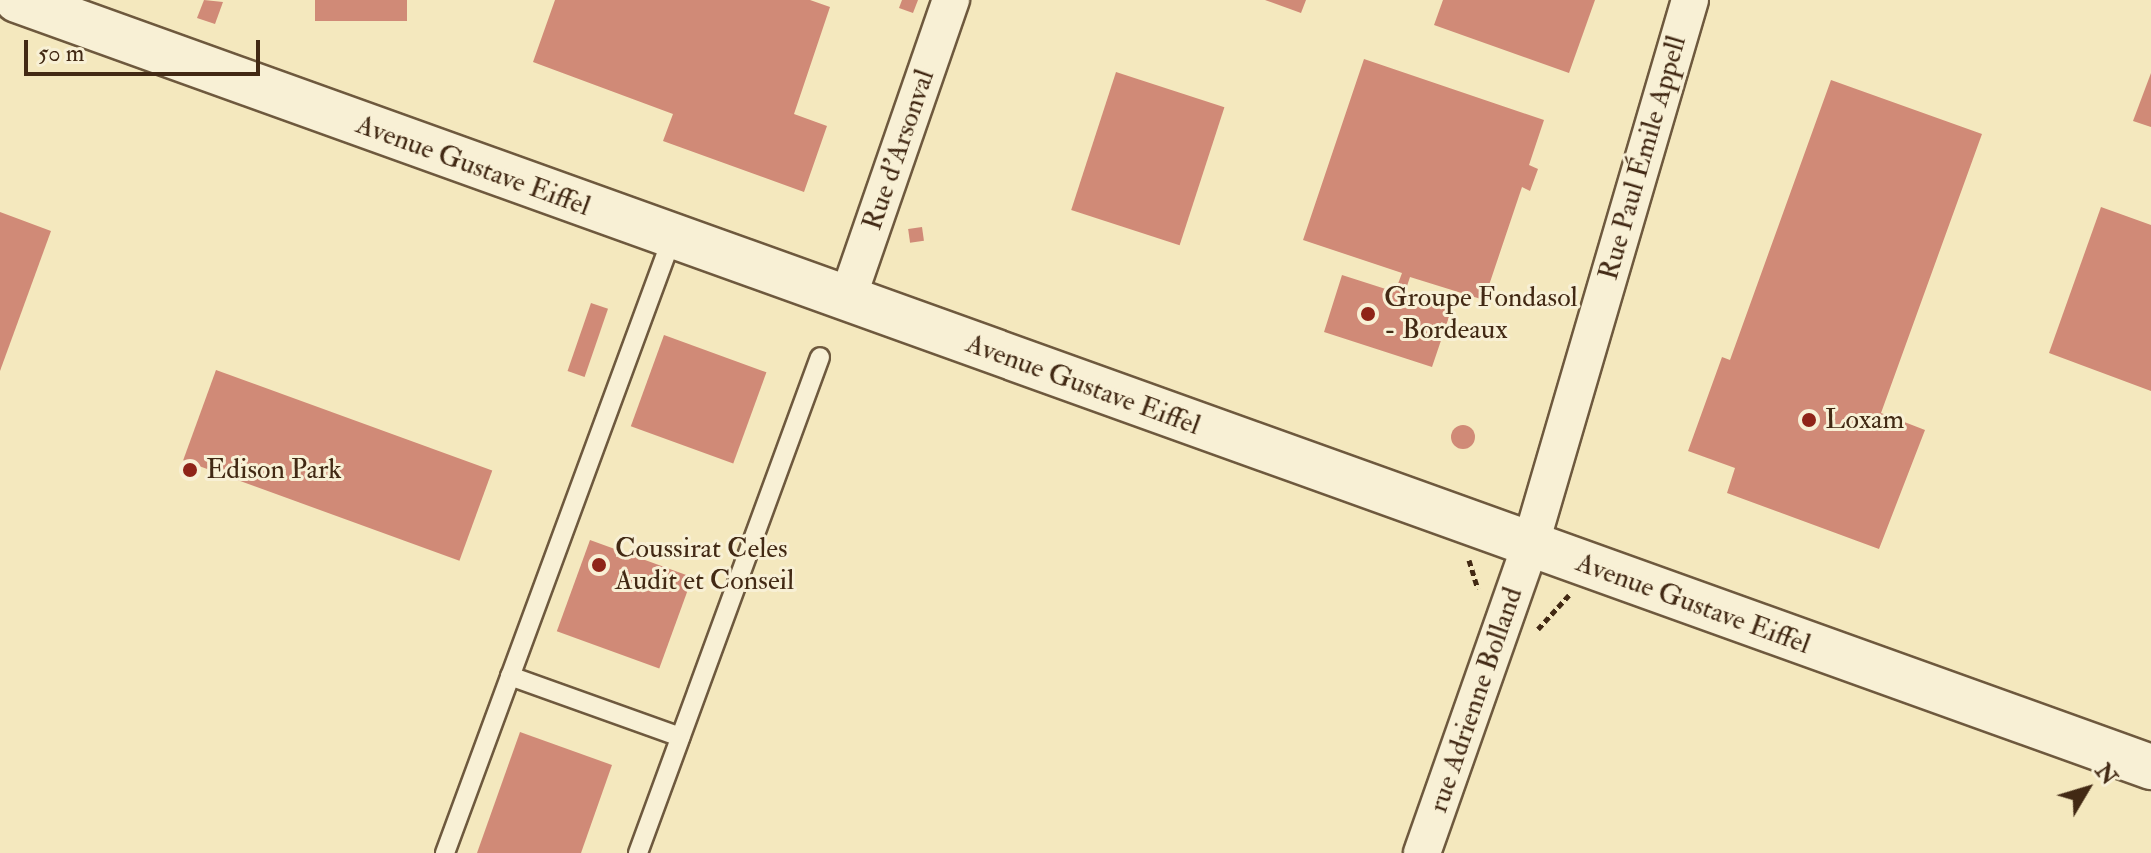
<!DOCTYPE html>
<meta charset="utf-8">
<style>
body{margin:0}
#map{position:relative;width:2151px;height:853px;overflow:hidden;background:#f4e8be;font-family:"IM FELL Double Pica",serif}
div>[style]{position:absolute}
[style*='--x']{left:calc(var(--x)*1px);top:calc(var(--y)*1px);width:calc(var(--w)*1px);rotate:calc(var(--a)*1deg)}
.building>*{inset:0;background:#d08a77;transform-origin:0 0}
.round{border-radius:50%}
.path>*{height:5px;margin-top:-2.5px;transform-origin:0;background:repeating-linear-gradient(90deg,#422914 0 6px,transparent 0 10px)}
.roads{filter:drop-shadow(2px 0 #6e593e) drop-shadow(-2px 0 #6e593e) drop-shadow(0 2px #6e593e) drop-shadow(0 -2px #6e593e)}
.lane>*{height:18px;margin:-9px;padding:0 9px;transform-origin:9px;border-radius:9px;background:#f8f0d5}
.street>*{height:36px;margin:-18px;padding:0 18px;transform-origin:18px;border-radius:18px;background:#f8f0d5}
.secondary>*{height:44px;margin:-22px;padding:0 22px;transform-origin:22px;border-radius:22px;background:#f8f0d5}
.dots>*{width:22px;height:22px;translate:-50% -50%;box-sizing:border-box;border:4px solid #f8f0d5;border-radius:50%}
span{translate:-50% -50%;white-space:nowrap;text-align:center;line-height:1.15;-webkit-text-stroke:6px #f8f0d5;paint-order:stroke}
.street-label{font-size:28px;color:#422914}
.poi-label{font-size:28px;color:#422914}
.left{translate:0 -50%;text-align:left}
.north{position:absolute;left:2047px;top:749px;width:80px;height:80px;-webkit-text-stroke:6px #f8f0d5;paint-order:stroke;rotate:52deg;font-size:22px;font-weight:700;line-height:32px;text-align:center;color:#422914}
.north::after{content:'';display:block;margin:auto;width:28px;height:36px;background:#422914;clip-path:polygon(50% 0,100% 100%,50% 72%,0 100%)}
.scale{position:absolute;left:24px;top:40px;width:236px;height:36px;box-sizing:border-box;border:4px solid #422914;border-top:0;padding-left:10px;font-size:24px;line-height:28px;white-space:nowrap;color:#422914;-webkit-text-stroke:6px #f8f0d5;paint-order:stroke}
</style>
<div id="map">
<div class="building">
<i style="clip-path:polygon(204px 0,223px 2px,215px 24px,197px 18px)"></i>
<i style="left:315px;top:0;width:92px;height:21px"></i>
<i style="clip-path:polygon(555px 0,810px 0,830px 7px,794px 114px,827px 126px,804px 192px,663px 141px,673px 114px,533px 62px)"></i>
<i style="clip-path:polygon(902px 0,918px 0,913px 13px,899px 8px)"></i>
<i style="clip-path:polygon(1265px 0,1306px 0,1301px 13px)"></i>
<i style="clip-path:polygon(1443px 0,1595px 0,1569px 73px,1434px 25px)"></i>
<i style="clip-path:polygon(1364px 59px,1544px 120px,1529px 165px,1538px 169px,1530px 191px,1522px 187px,1484px 300px,1410px 277px,1404px 295px,1451px 311px,1432px 367px,1324px 332px,1342px 275px,1395px 292px,1402px 273px,1303px 240px)"></i>
<i style="left:1116px;top:72px;width:114px;height:145px;rotate:18deg"></i>
<i style="clip-path:polygon(2151px 73px,2151px 127px,2133px 121px)"></i>
<i style="clip-path:polygon(1831px 80px,1982px 134px,1881px 413px,1925px 430px,1879px 549px,1727px 493px,1735px 468px,1688px 451px,1722px 357px,1730px 360px)"></i>
<i style="clip-path:polygon(2101px 207px,2151px 225px,2151px 391px,2049px 353px)"></i>
<i style="clip-path:polygon(0 212px,51px 231px,0 371px)"></i>
<i style="left:922px;top:227px;width:14px;height:14px;rotate:82deg"></i>
<i style="left:591px;top:303px;width:18px;height:72px;rotate:19deg"></i>
<i style="left:664px;top:335px;width:109px;height:97px;rotate:20deg"></i>
<i style="left:216px;top:370px;width:294px;height:96px;rotate:20deg"></i>
<i class="round" style="left:1451px;top:425px;width:24px;height:24px"></i>
<i style="left:590px;top:540px;width:109px;height:97px;rotate:20deg"></i>
<i style="clip-path:polygon(520px 732px,612px 765px,581px 853px,477px 853px)"></i>
</div>
<div class="path">
<i style="--x:1469;--y:560;--w:30;--a:73"></i>
<i style="--x:1538;--y:629;--w:46;--a:-47.6"></i>
</div>
<div class="roads">
<div class="lane">
<i style="--x:510;--y:676;--w:181;--a:19.7"></i>
<i style="--x:445;--y:853;--w:656;--a:-69.74"></i>
<i style="--x:638;--y:853;--w:528;--a:-69.85"></i>
</div>
<div class="street">
<i style="--x:847;--y:300;--w:318;--a:-70.9"></i>
<i style="--x:1422;--y:853;--w:325;--a:-70.6"></i>
<i style="--x:1530;--y:546;--w:569;--a:-73.67"></i>
</div>
<div class="secondary">
<i style="--x:17;--y:0;--w:2268;--a:19.77"></i>
</div>
</div>
<div class="dots">
<i style="left:1368px;top:314px;background:#8f2418"></i>
<i style="left:1809px;top:420px;background:#8f2418"></i>
<i style="left:190px;top:470px;background:#8f2418"></i>
<i style="left:599px;top:565px;background:#8f2418"></i>
</div>
<div class="street-label">
<span style="left:899px;top:150px;rotate:-71deg">Rue d'Arsonval</span>
<span style="left:1643px;top:158px;rotate:-74deg">Rue Paul Émile Appell</span>
<span style="left:473px;top:166px;rotate:20deg">Avenue Gustave Eiffel</span>
<span style="left:1083px;top:385px;rotate:20deg">Avenue Gustave Eiffel</span>
<span style="left:1693px;top:604px;rotate:20deg">Avenue Gustave Eiffel</span>
<span style="left:1476px;top:700px;rotate:-71deg">rue Adrienne Bolland</span>
</div>
<div class="poi-label">
<span class="left" style="left:1384px;top:314px">Groupe Fondasol<br>- Bordeaux</span>
<span class="left" style="left:1825px;top:420px">Loxam</span>
<span class="left" style="left:206px;top:470px">Edison Park</span>
<span class="left" style="left:615px;top:565px">Coussirat Celes<br>Audit et Conseil</span>
</div>
<div class="north">N</div>
<div class="scale">50 m</div>
</div>
